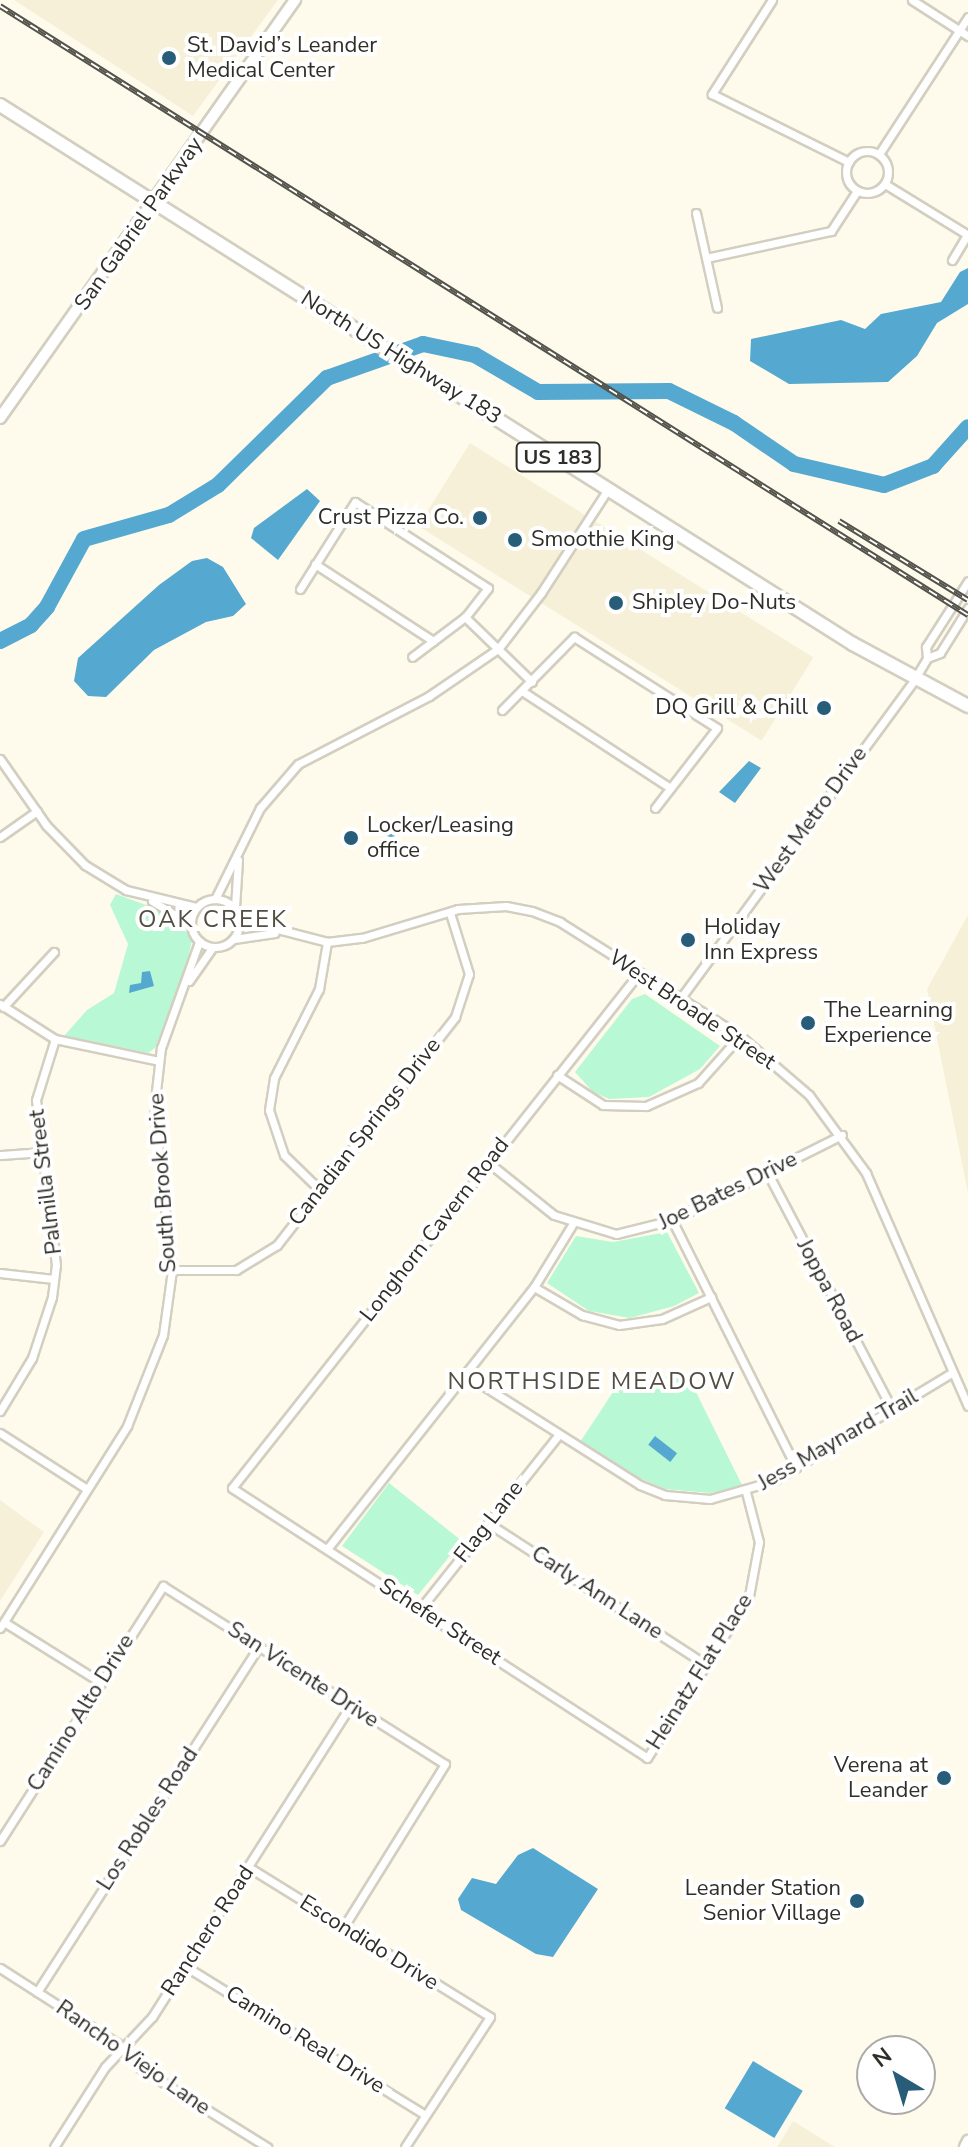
<!DOCTYPE html>
<meta charset="utf-8">
<style>
body{margin:0}
#map{position:relative;width:968px;height:2147px;overflow:hidden;background:#fffbec;font-family:"Nunito Sans",sans-serif}
div>[style]{position:absolute}
[style*='--x']{left:calc(var(--x)*1px);top:calc(var(--y)*1px);width:calc(var(--w)*1px);rotate:calc(var(--a)*1deg)}
.built>*{inset:0;background:#f6f0d9;transform-origin:0 0}
.green>*{inset:0;background:#b9f8d5}
.water>*{inset:0;background:#55a9d0;transform-origin:0 0}
.round{border-radius:50%}
.river>*{height:16px;margin:-8px;padding:0 8px;transform-origin:8px;border-radius:8px;background:#55a9d0}
.roads{filter:drop-shadow(2px 0 #d3cfc0) drop-shadow(-2px 0 #d3cfc0) drop-shadow(0 2px #d3cfc0) drop-shadow(0 -2px #d3cfc0)}
.street>*{height:7px;margin:-3.5px;padding:0 3.5px;transform-origin:3.5px;border-radius:3.5px;background:#fff}
.street>.ring{margin:-3.5px;padding:0;box-sizing:content-box;background:none;border:7px solid #fff;border-radius:50%}
.secondary>*{height:10px;margin:-5px;padding:0 5px;transform-origin:5px;border-radius:5px;background:#fff}
.primary>*{height:12px;margin:-6px;padding:0 6px;transform-origin:6px;border-radius:6px;background:#fff}
.rail>*{height:6px;margin-top:-3px;transform-origin:0;background:repeating-linear-gradient(90deg,#fff 0 9px,#54534b 0 18px);box-sizing:border-box;border-block:2px solid #54534b}
.dots>*{width:22px;height:22px;translate:-50% -50%;box-sizing:border-box;border:4px solid #fff;border-radius:50%}
span{translate:-50% -50%;white-space:nowrap;text-align:center;line-height:1.15;-webkit-text-stroke:8px #fff;paint-order:stroke}
.shield-label span{padding:2px 6px;background:#fff;border:2px solid;border-radius:6px;-webkit-text-stroke-width:0}
.shield-label{font-size:20px;color:#2f2e28;font-weight:700}
.poi-label{font-size:22px;color:#2f2e28}
.left{translate:0 -50%;text-align:left}
.right{translate:-100% -50%;text-align:right}
.street-label{font-size:22px;color:#2f2e28}
.neighbourhood-label{font-size:24px;color:#524e42;letter-spacing:2px}
.north{position:absolute;left:856px;top:2035px;width:80px;height:80px;box-sizing:border-box;background:#fff;border:2px solid #acaba9;border-radius:50%;rotate:322deg;font-size:22px;font-weight:700;line-height:32px;text-align:center;color:#2f2e28}
.north::after{content:'';display:block;margin:auto;width:28px;height:36px;background:#275d78;clip-path:polygon(50% 0,100% 100%,50% 72%,0 100%)}
</style>
<div id="map">
<div class="built">
<i style="clip-path:polygon(14px 0,278px 0,193px 116px)"></i>
<i style="left:470px;top:443px;width:405px;height:98px;rotate:32deg"></i>
<i style="clip-path:polygon(968px 915px,968px 1193px,927px 989px)"></i>
<i style="clip-path:polygon(0 1500px,44px 1532px,0 1601px)"></i>
<i style="clip-path:polygon(793px 2121px,835px 2147px,777px 2147px)"></i>
</div>
<div class="green">
<i style="clip-path:polygon(116px 894px,176px 916px,192px 940px,185px 973px,155px 1048px,148px 1053px,64px 1036px,87px 1010px,114px 993px,128px 944px,110px 905px)"></i>
<i style="clip-path:polygon(645px 994px,720px 1046px,700px 1069px,649px 1097px,609px 1099px,593px 1092px,575px 1072px,632px 999px)"></i>
<i style="clip-path:polygon(667px 1232px,699px 1293px,674px 1306px,630px 1318px,589px 1311px,547px 1283px,576px 1236px,613px 1242px)"></i>
<i style="clip-path:polygon(686px 1372px,743px 1487px,710px 1493px,665px 1489px,632px 1475px,580px 1442px,615px 1389px)"></i>
<i style="clip-path:polygon(389px 1483px,462px 1541px,418px 1595px,342px 1546px)"></i>
</div>
<div class="water">
<i style="clip-path:polygon(968px 268px,968px 304px,937px 323px,917px 356px,888px 382px,789px 384px,750px 361px,751px 339px,841px 320px,865px 329px,881px 314px,941px 302px,960px 272px)"></i>
<i style="clip-path:polygon(307px 489px,320px 501px,278px 560px,251px 538px,254px 528px)"></i>
<i style="clip-path:polygon(207px 558px,223px 567px,246px 604px,233px 616px,206px 622px,154px 650px,106px 697px,88px 696px,74px 681px,78px 658px,159px 585px,192px 561px)"></i>
<i style="clip-path:polygon(749px 761px,761px 768px,735px 803px,719px 792px)"></i>
<i class="round" style="left:382px;top:819px;width:18px;height:18px"></i>
<i style="clip-path:polygon(150px 971px,154px 986px,129px 993px,130px 985px,141px 983px,142px 972px)"></i>
<i style="left:655px;top:1436px;width:28px;height:11px;rotate:38deg"></i>
<i style="clip-path:polygon(533px 1848px,598px 1889px,553px 1957px,536px 1954px,461px 1910px,458px 1899px,472px 1878px,496px 1884px,518px 1855px)"></i>
<i style="left:753px;top:2061px;width:58px;height:55px;rotate:31deg"></i>
</div>
<div class="river">
<i style="--x:0;--y:641;--w:35;--a:-27"></i>
<i style="--x:31;--y:625;--w:24;--a:-48"></i>
<i style="--x:47;--y:607;--w:77;--a:-61.4"></i>
<i style="--x:84;--y:539;--w:88;--a:-15.8"></i>
<i style="--x:169;--y:515;--w:57;--a:-31.5"></i>
<i style="--x:218;--y:485;--w:153;--a:-44.5"></i>
<i style="--x:327;--y:378;--w:102;--a:-19.5"></i>
<i style="--x:423;--y:344;--w:53;--a:11.9"></i>
<i style="--x:475;--y:355;--w:73;--a:30.4"></i>
<i style="--x:538;--y:392;--w:131;--a:-0.4"></i>
<i style="--x:669;--y:391;--w:72;--a:26.2"></i>
<i style="--x:734;--y:423;--w:73;--a:34.3"></i>
<i style="--x:794;--y:464;--w:92;--a:13.1"></i>
<i style="--x:884;--y:485;--w:53;--a:-21.2"></i>
<i style="--x:933;--y:466;--w:52;--a:-48.1"></i>
</div>
<div class="roads">
<div class="street">
<i style="--x:772;--y:0;--w:112;--a:122.6"></i>
<i style="--x:712;--y:94;--w:153;--a:26.4"></i>
<i style="--x:912;--y:0;--w:67;--a:32.7"></i>
<i class="ring" style="left:846px;top:151px;width:35px;height:35px"></i>
<i style="--x:879;--y:154;--w:163;--a:-57"></i>
<i style="--x:885;--y:184;--w:97;--a:31.6"></i>
<i style="--x:696;--y:213;--w:97;--a:77.5"></i>
<i style="--x:706;--y:258;--w:128;--a:-12.2"></i>
<i style="--x:831;--y:231;--w:48;--a:-57"></i>
<i style="--x:952;--y:260;--w:29;--a:-59"></i>
<i style="--x:315;--y:564;--w:141;--a:33.1"></i>
<i style="--x:300;--y:589;--w:103;--a:-57.7"></i>
<i style="--x:355;--y:502;--w:158;--a:32.9"></i>
<i style="--x:488;--y:588;--w:37;--a:128"></i>
<i style="--x:465;--y:617;--w:66;--a:143"></i>
<i style="--x:465;--y:617;--w:93;--a:44.1"></i>
<i style="--x:927;--y:658;--w:14;--a:-21"></i>
<i style="--x:940;--y:653;--w:53;--a:-58.1"></i>
<i style="--x:522;--y:691;--w:177;--a:33.2"></i>
<i style="--x:502;--y:710;--w:103;--a:-45.4"></i>
<i style="--x:574;--y:637;--w:169;--a:32.5"></i>
<i style="--x:717;--y:728;--w:101;--a:127.8"></i>
<i style="--x:0;--y:759;--w:80;--a:55.1"></i>
<i style="--x:46;--y:825;--w:56;--a:45.7"></i>
<i style="--x:85;--y:865;--w:48;--a:31.4"></i>
<i style="--x:126;--y:890;--w:73;--a:13.5"></i>
<i style="--x:0;--y:837;--w:45;--a:-35.1"></i>
<i class="ring" style="left:191px;top:899px;width:41px;height:41px"></i>
<i style="--x:215;--y:899;--w:102;--a:-63.7"></i>
<i style="--x:260;--y:808;--w:58;--a:-49.2"></i>
<i style="--x:298;--y:764;--w:148;--a:-27.4"></i>
<i style="--x:429;--y:696;--w:83;--a:-34.3"></i>
<i style="--x:498;--y:649;--w:71;--a:-52.5"></i>
<i style="--x:541;--y:593;--w:124;--a:-57.2"></i>
<i style="--x:152;--y:901;--w:44;--a:31.2"></i>
<i style="--x:235;--y:907;--w:47;--a:-86.3"></i>
<i style="--x:239;--y:919;--w:91;--a:14.6"></i>
<i style="--x:327;--y:942;--w:35;--a:-7"></i>
<i style="--x:362;--y:938;--w:100;--a:-16.8"></i>
<i style="--x:458;--y:909;--w:48;--a:-3.6"></i>
<i style="--x:506;--y:906;--w:26;--a:11"></i>
<i style="--x:532;--y:911;--w:30;--a:21"></i>
<i style="--x:560;--y:922;--w:213;--a:32.3"></i>
<i style="--x:740;--y:1036;--w:91;--a:40.5"></i>
<i style="--x:809;--y:1095;--w:97;--a:53.8"></i>
<i style="--x:866;--y:1173;--w:254;--a:66.4"></i>
<i style="--x:234;--y:939;--w:41;--a:-8.3"></i>
<i style="--x:639;--y:973;--w:656;--a:128.32"></i>
<i style="--x:232;--y:1488;--w:495;--a:33"></i>
<i style="--x:647;--y:1758;--w:191;--a:-57.8"></i>
<i style="--x:749;--y:1596;--w:55;--a:-79.5"></i>
<i style="--x:759;--y:1542;--w:52;--a:-104.6"></i>
<i style="--x:189;--y:981;--w:40;--a:-55.1"></i>
<i style="--x:680;--y:999;--w:396;--a:-53.7"></i>
<i style="--x:914;--y:680;--w:26;--a:-59"></i>
<i style="--x:927;--y:658;--w:11;--a:-95"></i>
<i style="--x:926;--y:647;--w:78;--a:-57.5"></i>
<i style="--x:0;--y:1004;--w:65;--a:32.5"></i>
<i style="--x:55;--y:1039;--w:106;--a:11.9"></i>
<i style="--x:3;--y:1007;--w:75;--a:-47.2"></i>
<i style="--x:557;--y:1075;--w:55;--a:33.1"></i>
<i style="--x:603;--y:1105;--w:43;--a:1.3"></i>
<i style="--x:646;--y:1106;--w:57;--a:-23.9"></i>
<i style="--x:698;--y:1083;--w:63;--a:-48.2"></i>
<i style="--x:0;--y:1155;--w:43;--a:-4"></i>
<i style="--x:489;--y:1163;--w:83;--a:38.7"></i>
<i style="--x:554;--y:1215;--w:65;--a:17"></i>
<i style="--x:616;--y:1234;--w:58;--a:-14"></i>
<i style="--x:672;--y:1220;--w:190;--a:-26.6"></i>
<i style="--x:767;--y:1172;--w:268;--a:62.2"></i>
<i style="--x:320;--y:1190;--w:50;--a:-135.8"></i>
<i style="--x:284;--y:1155;--w:47;--a:-108.4"></i>
<i style="--x:269;--y:1110;--w:32;--a:-81"></i>
<i style="--x:274;--y:1078;--w:100;--a:-63.2"></i>
<i style="--x:319;--y:989;--w:48;--a:-80.3"></i>
<i style="--x:672;--y:1220;--w:277;--a:63.4"></i>
<i style="--x:172;--y:1270;--w:64;--a:0"></i>
<i style="--x:236;--y:1270;--w:48;--a:-31.4"></i>
<i style="--x:277;--y:1245;--w:289;--a:-52"></i>
<i style="--x:455;--y:1017;--w:45;--a:-72"></i>
<i style="--x:469;--y:974;--w:64;--a:-107.3"></i>
<i style="--x:0;--y:1273;--w:54;--a:6.3"></i>
<i style="--x:534;--y:1287;--w:56;--a:30.3"></i>
<i style="--x:582;--y:1315;--w:38;--a:15"></i>
<i style="--x:619;--y:1325;--w:43;--a:-7.9"></i>
<i style="--x:662;--y:1319;--w:54;--a:-24.2"></i>
<i style="--x:465;--y:1374;--w:207;--a:32.4"></i>
<i style="--x:640;--y:1485;--w:27;--a:22"></i>
<i style="--x:665;--y:1495;--w:45;--a:5.1"></i>
<i style="--x:710;--y:1499;--w:66;--a:-15.9"></i>
<i style="--x:773;--y:1481;--w:210;--a:-31.2"></i>
<i style="--x:0;--y:1411;--w:62;--a:-58.9"></i>
<i style="--x:32;--y:1358;--w:64;--a:-71.8"></i>
<i style="--x:52;--y:1297;--w:32;--a:-83"></i>
<i style="--x:56;--y:1265;--w:166;--a:-96.9"></i>
<i style="--x:36;--y:1100;--w:64;--a:-72.7"></i>
<i style="--x:0;--y:1433;--w:103;--a:32.8"></i>
<i style="--x:488;--y:1523;--w:259;--a:33"></i>
<i style="--x:327;--y:1549;--w:334;--a:-51.7"></i>
<i style="--x:534;--y:1287;--w:73;--a:-58.5"></i>
<i style="--x:420;--y:1609;--w:223;--a:-51.5"></i>
<i style="--x:4;--y:1622;--w:113;--a:32"></i>
<i style="--x:0;--y:1628;--w:239;--a:-57.8"></i>
<i style="--x:127;--y:1426;--w:98;--a:-68.4"></i>
<i style="--x:163;--y:1335;--w:66;--a:-82.1"></i>
<i style="--x:172;--y:1270;--w:162;--a:-96.4"></i>
<i style="--x:154;--y:1109;--w:61;--a:-83.5"></i>
<i style="--x:161;--y:1048;--w:113;--a:-70.3"></i>
<i style="--x:0;--y:1841;--w:303;--a:-57.4"></i>
<i style="--x:163;--y:1586;--w:333;--a:32.3"></i>
<i style="--x:445;--y:1764;--w:193;--a:121.9"></i>
<i style="--x:250;--y:1868;--w:282;--a:31.8"></i>
<i style="--x:490;--y:2017;--w:155;--a:123.2"></i>
<i style="--x:185;--y:1966;--w:282;--a:31.8"></i>
<i style="--x:0;--y:1968;--w:139;--a:32.7"></i>
<i style="--x:117;--y:2043;--w:34;--a:47"></i>
<i style="--x:140;--y:2068;--w:150;--a:31.9"></i>
<i style="--x:37;--y:1992;--w:411;--a:-57.3"></i>
<i style="--x:54;--y:2147;--w:95;--a:-57.5"></i>
<i style="--x:105;--y:2067;--w:69;--a:-46.8"></i>
<i style="--x:152;--y:2017;--w:369;--a:-57.5"></i>
</div>
<div class="secondary">
<i style="--x:0;--y:418;--w:512;--a:-54.79"></i>
<i style="--x:965;--y:2147;--w:7;--a:-63"></i>
</div>
<div class="primary">
<i style="--x:0;--y:105;--w:1009;--a:32.29"></i>
<i style="--x:853;--y:644;--w:131;--a:28.3"></i>
</div>
</div>
<div class="rail">
<i style="--x:0;--y:6;--w:1144;--a:32.18"></i>
<i style="--x:839;--y:521;--w:151;--a:31.5"></i>
</div>
<div class="dots">
<i style="left:169px;top:58px;background:#275d78"></i>
<i style="left:480px;top:518px;background:#275d78"></i>
<i style="left:515px;top:540px;background:#275d78"></i>
<i style="left:616px;top:603px;background:#275d78"></i>
<i style="left:824px;top:708px;background:#275d78"></i>
<i style="left:351px;top:838px;background:#275d78"></i>
<i style="left:688px;top:940px;background:#275d78"></i>
<i style="left:808px;top:1023px;background:#275d78"></i>
<i style="left:944px;top:1778px;background:#275d78"></i>
<i style="left:857px;top:1901px;background:#275d78"></i>
</div>
<div class="shield-label">
<span style="left:558px;top:457px">US 183</span>
</div>
<div class="poi-label">
<span class="left" style="left:187px;top:58px">St. David’s Leander<br>Medical Center</span>
<span class="right" style="left:464px;top:518px">Crust Pizza Co.</span>
<span class="left" style="left:531px;top:540px">Smoothie King</span>
<span class="left" style="left:632px;top:603px">Shipley Do-Nuts</span>
<span class="right" style="left:808px;top:708px">DQ Grill &amp; Chill</span>
<span class="left" style="left:367px;top:838px">Locker/Leasing<br>office</span>
<span class="left" style="left:704px;top:940px">Holiday<br>Inn Express</span>
<span class="left" style="left:824px;top:1023px">The Learning<br>Experience</span>
<span class="right" style="left:928px;top:1778px">Verena at<br>Leander</span>
<span class="right" style="left:841px;top:1901px">Leander Station<br>Senior Village</span>
</div>
<div class="street-label">
<span style="left:139px;top:224px;rotate:-55deg">San Gabriel Parkway</span>
<span style="left:401px;top:358px;rotate:32deg">North US Highway 183</span>
<span style="left:811px;top:820px;rotate:-54deg">West Metro Drive</span>
<span style="left:692px;top:1010px;rotate:34deg">West Broade Street</span>
<span style="left:365px;top:1132px;rotate:-52deg">Canadian Springs Drive</span>
<span style="left:46px;top:1182px;rotate:-97deg">Palmilla Street</span>
<span style="left:163px;top:1183px;rotate:-94deg">South Brook Drive</span>
<span style="left:728px;top:1191px;rotate:-26deg">Joe Bates Drive</span>
<span style="left:435px;top:1230px;rotate:-52deg">Longhorn Cavern Road</span>
<span style="left:829px;top:1291px;rotate:62deg">Joppa Road</span>
<span style="left:838px;top:1440px;rotate:-30deg">Jess Maynard Trail</span>
<span style="left:489px;top:1522px;rotate:-52deg">Flag Lane</span>
<span style="left:597px;top:1593px;rotate:33deg">Carly Ann Lane</span>
<span style="left:440px;top:1622px;rotate:33deg">Schefer Street</span>
<span style="left:700px;top:1672px;rotate:-58deg">Heinatz Flat Place</span>
<span style="left:303px;top:1675px;rotate:33deg">San Vicente Drive</span>
<span style="left:81px;top:1713px;rotate:-58deg">Camino Alto Drive</span>
<span style="left:148px;top:1819px;rotate:-57deg">Los Robles Road</span>
<span style="left:208px;top:1931px;rotate:-57deg">Ranchero Road</span>
<span style="left:369px;top:1943px;rotate:32deg">Escondido Drive</span>
<span style="left:305px;top:2040px;rotate:32deg">Camino Real Drive</span>
<span style="left:133px;top:2058px;rotate:35deg">Rancho Viejo Lane</span>
</div>
<div class="neighbourhood-label">
<span style="left:213px;top:920px">OAK CREEK</span>
<span style="left:592px;top:1382px">NORTHSIDE MEADOW</span>
</div>
<div class="north">N</div>
</div>
